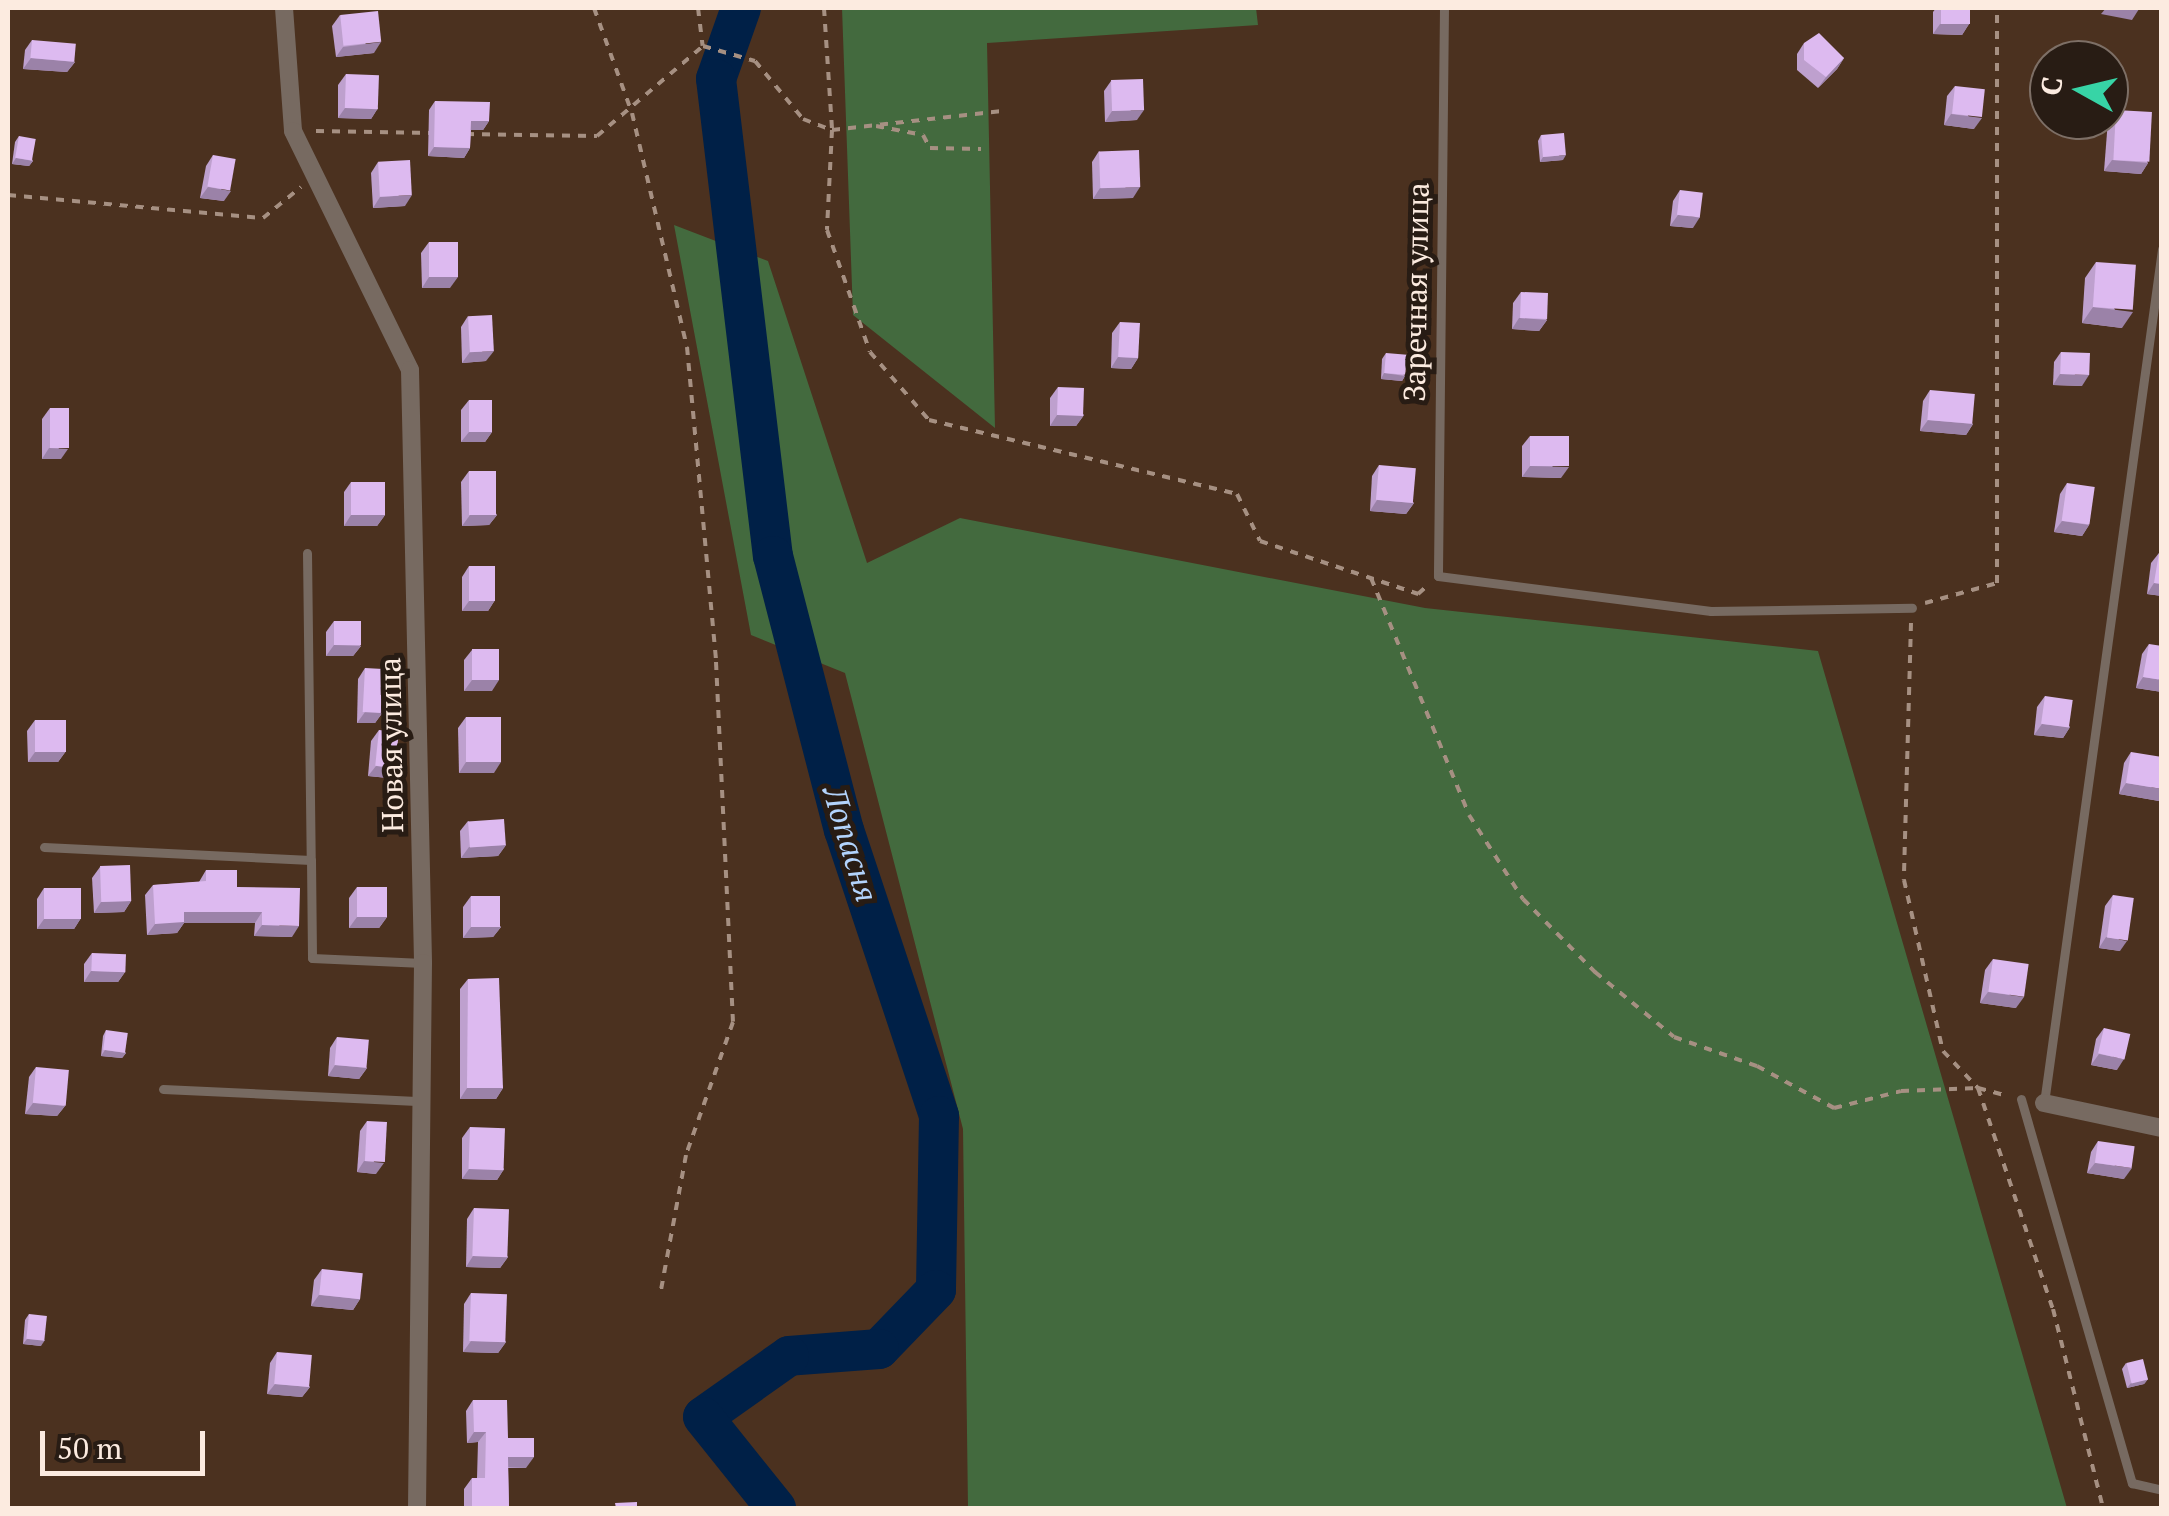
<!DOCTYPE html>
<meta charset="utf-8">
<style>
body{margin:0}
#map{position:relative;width:2169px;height:1516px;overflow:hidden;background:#4b311f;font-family:"PT Serif",serif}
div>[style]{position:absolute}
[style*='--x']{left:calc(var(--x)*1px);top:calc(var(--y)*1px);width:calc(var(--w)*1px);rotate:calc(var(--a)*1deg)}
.forest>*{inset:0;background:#436a3e}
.river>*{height:40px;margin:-20px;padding:0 20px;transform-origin:20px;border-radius:20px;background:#002047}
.path>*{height:4px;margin-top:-2px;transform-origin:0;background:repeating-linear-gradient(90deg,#a69082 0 8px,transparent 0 16px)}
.lane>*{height:9px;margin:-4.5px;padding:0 4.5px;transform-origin:4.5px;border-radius:4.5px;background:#776a61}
.street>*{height:18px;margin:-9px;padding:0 9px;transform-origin:9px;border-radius:9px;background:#776a61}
.wall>*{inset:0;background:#bea0ce}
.shaded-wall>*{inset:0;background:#9b82a8}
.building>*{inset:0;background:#ddbaf0;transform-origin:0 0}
span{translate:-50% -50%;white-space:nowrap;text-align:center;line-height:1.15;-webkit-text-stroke:10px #281c14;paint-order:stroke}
.street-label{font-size:30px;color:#fcebe0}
.water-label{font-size:32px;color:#b2d3fc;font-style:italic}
.frame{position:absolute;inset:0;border:10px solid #fcebe0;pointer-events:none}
.north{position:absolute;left:2029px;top:40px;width:100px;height:100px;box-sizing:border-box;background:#281c14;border:2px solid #7d6f66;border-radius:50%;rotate:278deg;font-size:28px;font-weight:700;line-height:40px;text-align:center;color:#fcebe0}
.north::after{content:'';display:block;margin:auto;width:35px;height:45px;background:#37d4a6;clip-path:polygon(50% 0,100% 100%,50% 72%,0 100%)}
.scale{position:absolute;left:40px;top:1431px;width:165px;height:45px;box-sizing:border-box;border:5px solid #fcebe0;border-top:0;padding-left:12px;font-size:30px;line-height:35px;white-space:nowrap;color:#fcebe0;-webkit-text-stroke:8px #281c14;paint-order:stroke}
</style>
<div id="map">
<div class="forest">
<i style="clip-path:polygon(842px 8px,1256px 8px,1258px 25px,987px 43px,995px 428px,853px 315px)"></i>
<i style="clip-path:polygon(674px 225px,768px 261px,867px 563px,960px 518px,1425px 608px,1818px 651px,2067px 1508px,968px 1508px,963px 1129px,845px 673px,751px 635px)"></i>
</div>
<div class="river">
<i style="--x:741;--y:8;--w:75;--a:109.4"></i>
<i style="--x:716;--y:79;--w:480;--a:83.2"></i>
<i style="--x:773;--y:556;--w:283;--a:75.5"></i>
<i style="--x:844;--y:830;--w:301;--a:71.6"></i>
<i style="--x:939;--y:1116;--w:174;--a:91"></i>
<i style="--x:936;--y:1290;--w:82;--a:134"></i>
<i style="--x:879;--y:1349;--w:90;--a:175.6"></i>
<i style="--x:789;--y:1356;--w:105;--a:144.7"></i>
<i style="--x:703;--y:1417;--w:117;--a:51.3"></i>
</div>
<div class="path">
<i style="--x:594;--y:8;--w:112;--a:70.1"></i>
<i style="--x:632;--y:113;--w:240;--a:76.8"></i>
<i style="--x:687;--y:347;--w:316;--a:84.7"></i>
<i style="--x:716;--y:662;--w:360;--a:87.3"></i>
<i style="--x:733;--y:1022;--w:141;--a:109.5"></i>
<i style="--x:686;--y:1155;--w:137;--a:100.5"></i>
<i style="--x:698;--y:8;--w:38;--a:83"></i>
<i style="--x:824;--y:8;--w:122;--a:86.2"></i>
<i style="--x:832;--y:130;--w:100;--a:92.9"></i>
<i style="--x:827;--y:230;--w:129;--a:70.6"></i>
<i style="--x:870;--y:352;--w:90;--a:49.1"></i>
<i style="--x:929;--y:420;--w:317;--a:13.5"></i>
<i style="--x:1237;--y:494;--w:52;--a:63.9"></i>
<i style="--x:1260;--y:541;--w:167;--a:18.5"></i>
<i style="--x:1418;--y:594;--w:12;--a:-42"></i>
<i style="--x:703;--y:46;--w:54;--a:16.1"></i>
<i style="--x:755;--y:61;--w:75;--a:50.4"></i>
<i style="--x:803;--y:119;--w:31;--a:21"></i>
<i style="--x:832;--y:130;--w:171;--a:-6.4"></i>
<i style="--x:876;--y:126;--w:48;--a:10.8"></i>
<i style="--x:923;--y:135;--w:15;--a:62"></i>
<i style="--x:930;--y:148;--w:51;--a:1.1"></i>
<i style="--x:316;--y:131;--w:116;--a:1"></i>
<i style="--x:466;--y:134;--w:131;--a:0.9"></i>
<i style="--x:597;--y:136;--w:139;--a:-40.3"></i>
<i style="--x:8;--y:195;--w:256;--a:5.2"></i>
<i style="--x:263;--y:218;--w:49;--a:-39.2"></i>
<i style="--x:1371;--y:578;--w:256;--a:67.5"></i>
<i style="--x:1469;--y:815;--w:100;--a:57.3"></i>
<i style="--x:1523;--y:899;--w:103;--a:45.4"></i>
<i style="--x:1595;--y:972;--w:102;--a:39.4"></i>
<i style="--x:1674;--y:1037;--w:88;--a:19.3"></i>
<i style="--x:1757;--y:1066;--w:88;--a:28.6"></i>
<i style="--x:1834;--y:1108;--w:69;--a:-14.2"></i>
<i style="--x:1901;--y:1091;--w:77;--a:-2.2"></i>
<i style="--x:1978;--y:1088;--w:233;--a:71.3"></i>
<i style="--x:2053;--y:1309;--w:205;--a:75.9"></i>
<i style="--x:1925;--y:603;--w:75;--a:-15.5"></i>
<i style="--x:1997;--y:583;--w:575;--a:-90"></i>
<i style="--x:1911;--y:623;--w:257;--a:91.6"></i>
<i style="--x:1904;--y:880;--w:175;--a:77.2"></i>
<i style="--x:1943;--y:1051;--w:51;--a:46.6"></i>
<i style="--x:1978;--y:1088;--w:28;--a:15"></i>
</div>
<div class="lane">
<i style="--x:1444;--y:8;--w:568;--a:90.61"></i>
<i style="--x:1438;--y:576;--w:275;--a:7.3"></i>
<i style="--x:1711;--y:611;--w:201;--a:-0.9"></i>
<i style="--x:307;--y:553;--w:307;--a:89.3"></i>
<i style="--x:44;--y:847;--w:267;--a:2.8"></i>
<i style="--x:311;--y:860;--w:98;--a:89.4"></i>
<i style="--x:312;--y:958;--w:111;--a:2.6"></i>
<i style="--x:163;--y:1089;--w:259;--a:2.7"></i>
<i style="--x:2021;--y:1099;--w:400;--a:73.9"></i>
<i style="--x:2132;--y:1483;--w:31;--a:13"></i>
<i style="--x:2044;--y:1103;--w:862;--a:-82.13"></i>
</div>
<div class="street">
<i style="--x:284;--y:8;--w:123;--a:85.8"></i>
<i style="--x:293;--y:131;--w:266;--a:63.9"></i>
<i style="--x:410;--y:370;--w:593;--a:88.74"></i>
<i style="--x:423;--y:963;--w:545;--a:90.63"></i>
<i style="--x:2044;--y:1103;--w:121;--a:12"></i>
</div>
<div class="wall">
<i style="clip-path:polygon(1936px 8px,1970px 8px,1969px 24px,1962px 35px,1933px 34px,1933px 12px)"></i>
<i style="clip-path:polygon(340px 15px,374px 53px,336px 57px,332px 26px)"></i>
<i style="clip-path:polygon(32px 40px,75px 62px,67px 72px,23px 69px,25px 50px)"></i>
<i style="clip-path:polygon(1804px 43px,1844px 58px,1837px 69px,1818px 88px,1797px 70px,1797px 54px)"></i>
<i style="clip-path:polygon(346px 74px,378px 108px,371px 119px,338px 118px,338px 85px)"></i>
<i style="clip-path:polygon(1111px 81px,1137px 120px,1105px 122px,1104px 91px)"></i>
<i style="clip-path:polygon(1955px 86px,1974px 129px,1944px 125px,1947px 96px)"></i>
<i style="clip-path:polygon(435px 101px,489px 121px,483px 130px,471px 130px,470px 148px,464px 158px,428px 156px,429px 110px)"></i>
<i style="clip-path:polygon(2116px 110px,2148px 163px,2141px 174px,2104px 171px,2108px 120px)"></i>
<i style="clip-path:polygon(1541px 135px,1563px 160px,1540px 162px,1538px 141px)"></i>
<i style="clip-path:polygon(19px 136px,33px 161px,29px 166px,12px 164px,15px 142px)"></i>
<i style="clip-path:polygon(1099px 151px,1133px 198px,1093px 199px,1092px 162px)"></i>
<i style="clip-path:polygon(213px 155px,224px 201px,200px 198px,206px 166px)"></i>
<i style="clip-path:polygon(378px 162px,405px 206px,373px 208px,371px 173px)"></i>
<i style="clip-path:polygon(1680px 190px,1693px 228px,1670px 226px,1673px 201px)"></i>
<i style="clip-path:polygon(429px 242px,450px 288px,422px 288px,421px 253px)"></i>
<i style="clip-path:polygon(2096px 262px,2122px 328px,2082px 323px,2085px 278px)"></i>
<i style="clip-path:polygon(1521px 292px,1547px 320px,1539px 331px,1512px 329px,1513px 303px)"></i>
<i style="clip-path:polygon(468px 316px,486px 361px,462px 363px,461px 327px)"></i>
<i style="clip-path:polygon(1120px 322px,1138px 358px,1131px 369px,1111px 368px,1112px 333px)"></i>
<i style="clip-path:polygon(2061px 352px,2082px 386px,2053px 385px,2054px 362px)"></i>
<i style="clip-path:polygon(1386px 353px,1405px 376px,1402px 381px,1381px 379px,1382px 359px)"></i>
<i style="clip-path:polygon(1058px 387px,1084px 415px,1076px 426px,1050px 426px,1050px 398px)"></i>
<i style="clip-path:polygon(1930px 390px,1973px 424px,1966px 435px,1920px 431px,1923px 401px)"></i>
<i style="clip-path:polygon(469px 400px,492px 432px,485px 442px,461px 442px,461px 410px)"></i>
<i style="clip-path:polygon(50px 408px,61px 459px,42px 459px,42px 419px)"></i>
<i style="clip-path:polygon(1530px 436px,1561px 478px,1522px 477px,1522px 446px)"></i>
<i style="clip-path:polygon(1379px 465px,1414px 503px,1406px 514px,1370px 511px,1372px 476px)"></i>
<i style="clip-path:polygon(469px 471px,497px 515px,489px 525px,462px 526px,461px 482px)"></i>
<i style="clip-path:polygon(351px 482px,385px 515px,377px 526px,344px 526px,344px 492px)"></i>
<i style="clip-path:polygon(2067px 483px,2089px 525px,2082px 536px,2054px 532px,2060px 494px)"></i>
<i style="clip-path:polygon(2159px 553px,2162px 553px,2162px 596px,2147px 594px,2151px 563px)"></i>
<i style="clip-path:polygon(469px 566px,495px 600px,488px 611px,462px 611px,462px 577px)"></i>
<i style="clip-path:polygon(334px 621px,361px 646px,353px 656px,326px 656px,326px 632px)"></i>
<i style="clip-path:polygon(2149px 644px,2162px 692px,2136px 688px,2142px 654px)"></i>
<i style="clip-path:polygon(472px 650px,492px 691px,464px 691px,464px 660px)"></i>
<i style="clip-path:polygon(365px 668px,383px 712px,375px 723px,357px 723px,358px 679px)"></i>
<i style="clip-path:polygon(2045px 696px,2070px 727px,2063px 738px,2034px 735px,2037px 707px)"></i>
<i style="clip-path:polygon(466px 717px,494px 773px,459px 773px,458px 728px)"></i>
<i style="clip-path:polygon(35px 720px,66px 751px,58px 762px,28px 762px,27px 731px)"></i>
<i style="clip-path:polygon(379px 730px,396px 768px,388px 778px,368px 776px,371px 741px)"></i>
<i style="clip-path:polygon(2131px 752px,2159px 801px,2119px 794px,2124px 763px)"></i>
<i style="clip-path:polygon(468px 821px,506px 845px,498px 856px,461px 858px,460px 831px)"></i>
<i style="clip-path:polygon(100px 867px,131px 901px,124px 912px,94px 913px,92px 878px)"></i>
<i style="clip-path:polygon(206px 870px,237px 887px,292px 937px,254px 936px,255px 923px,184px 923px,177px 933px,147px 935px,145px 895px,153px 885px,199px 882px)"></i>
<i style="clip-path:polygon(357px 887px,387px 917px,379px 928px,349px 928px,349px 898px)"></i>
<i style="clip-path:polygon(44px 888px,81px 918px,74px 929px,37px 929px,37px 899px)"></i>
<i style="clip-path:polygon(2113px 895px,2120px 951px,2099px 948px,2105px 906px)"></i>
<i style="clip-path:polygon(471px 896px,501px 927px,493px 937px,463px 938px,463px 907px)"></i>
<i style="clip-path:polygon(92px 953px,125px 972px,118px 982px,84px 982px,84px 964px)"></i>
<i style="clip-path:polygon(1993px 959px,2016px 1008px,1980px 1003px,1985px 970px)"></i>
<i style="clip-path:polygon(468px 979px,503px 1088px,496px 1099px,460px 1099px,460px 989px)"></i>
<i style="clip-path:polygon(2104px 1028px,2117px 1070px,2091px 1065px,2096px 1039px)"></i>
<i style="clip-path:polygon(106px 1030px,126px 1053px,122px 1058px,101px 1056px,103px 1036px)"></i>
<i style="clip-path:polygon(337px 1037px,367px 1068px,359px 1079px,328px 1076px,330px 1048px)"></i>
<i style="clip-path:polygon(36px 1067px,65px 1106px,57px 1116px,25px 1114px,29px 1077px)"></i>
<i style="clip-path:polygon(367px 1121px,376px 1174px,357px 1172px,360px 1131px)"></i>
<i style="clip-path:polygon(470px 1127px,504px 1169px,497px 1180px,462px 1179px,462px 1138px)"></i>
<i style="clip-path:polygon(2098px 1141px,2124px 1179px,2087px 1173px,2091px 1152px)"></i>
<i style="clip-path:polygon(474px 1208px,508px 1257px,500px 1268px,466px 1267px,467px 1219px)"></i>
<i style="clip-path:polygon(322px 1269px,360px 1299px,353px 1310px,311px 1306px,314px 1280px)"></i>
<i style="clip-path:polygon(471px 1293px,506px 1342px,498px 1353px,463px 1352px,464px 1304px)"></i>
<i style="clip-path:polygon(29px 1314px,41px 1346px,23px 1344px,25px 1320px)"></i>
<i style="clip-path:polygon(277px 1352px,310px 1387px,302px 1397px,267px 1394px,270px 1363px)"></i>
<i style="clip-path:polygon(2126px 1363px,2148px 1379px,2144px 1384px,2127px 1388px,2122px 1369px)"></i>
<i style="clip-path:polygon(473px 1400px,508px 1438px,526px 1468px,508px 1468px,509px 1508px,464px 1508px,464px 1489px,472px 1478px,477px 1478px,478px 1442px,467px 1443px,466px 1411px)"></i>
</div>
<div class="shaded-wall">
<i style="clip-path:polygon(2106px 8px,2131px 8px,2139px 9px,2132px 20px,2101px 14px)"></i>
<i style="clip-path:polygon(1940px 24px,1969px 24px,1962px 35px,1933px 34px)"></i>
<i style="clip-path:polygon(381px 42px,374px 53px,336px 57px,343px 47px)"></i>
<i style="clip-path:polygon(31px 58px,75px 62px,67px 72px,23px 69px)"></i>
<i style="clip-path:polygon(1844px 58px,1837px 69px,1818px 88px,1826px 77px)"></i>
<i style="clip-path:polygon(345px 108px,378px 108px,371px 119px,338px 118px)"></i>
<i style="clip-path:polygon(1144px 110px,1137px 120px,1105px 122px,1112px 111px)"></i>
<i style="clip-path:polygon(1951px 114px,1982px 118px,1974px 129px,1944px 125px)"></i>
<i style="clip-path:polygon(471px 121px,489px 121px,483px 130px,465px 130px)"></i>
<i style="clip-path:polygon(434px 147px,470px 148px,464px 158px,428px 156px)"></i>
<i style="clip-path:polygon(1566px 155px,1563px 160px,1540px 162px,1543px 157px)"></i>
<i style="clip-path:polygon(16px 158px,33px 161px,29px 166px,12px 164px)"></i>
<i style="clip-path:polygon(2112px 160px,2148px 163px,2141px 174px,2104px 171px)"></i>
<i style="clip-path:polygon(208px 187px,231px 191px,224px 201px,200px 198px)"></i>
<i style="clip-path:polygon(1140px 187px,1133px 198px,1093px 199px,1100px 188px)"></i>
<i style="clip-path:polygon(412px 195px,405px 206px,373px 208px,380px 197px)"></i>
<i style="clip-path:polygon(1678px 215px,1700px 217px,1693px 228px,1670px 226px)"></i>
<i style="clip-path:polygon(429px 277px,458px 277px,450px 288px,422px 288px)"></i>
<i style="clip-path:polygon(2093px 307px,2133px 312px,2122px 328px,2082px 323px)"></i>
<i style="clip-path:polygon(1519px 318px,1547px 320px,1539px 331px,1512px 329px)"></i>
<i style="clip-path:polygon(494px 351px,486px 361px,462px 363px,470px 352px)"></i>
<i style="clip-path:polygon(1118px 357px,1138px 358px,1131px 369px,1111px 368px)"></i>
<i style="clip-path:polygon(1384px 373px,1405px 376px,1402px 381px,1381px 379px)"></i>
<i style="clip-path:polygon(2060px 374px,2089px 375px,2082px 386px,2053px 385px)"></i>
<i style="clip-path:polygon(1057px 415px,1084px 415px,1076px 426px,1050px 426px)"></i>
<i style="clip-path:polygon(1928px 420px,1973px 424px,1966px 435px,1920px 431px)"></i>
<i style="clip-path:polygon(469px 432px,492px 432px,485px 442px,461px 442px)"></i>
<i style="clip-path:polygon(49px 448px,68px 449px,61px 459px,42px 459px)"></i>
<i style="clip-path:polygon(1530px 466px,1569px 467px,1561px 478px,1522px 477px)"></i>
<i style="clip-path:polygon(1377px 500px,1414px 503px,1406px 514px,1370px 511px)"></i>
<i style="clip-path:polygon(351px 515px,385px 515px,377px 526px,344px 526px)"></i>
<i style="clip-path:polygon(470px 515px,497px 515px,489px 525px,462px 526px)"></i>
<i style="clip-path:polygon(2062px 521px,2089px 525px,2082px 536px,2054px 532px)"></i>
<i style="clip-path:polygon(2154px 583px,2162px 584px,2162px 596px,2147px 594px)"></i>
<i style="clip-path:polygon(495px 600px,488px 611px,462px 611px,469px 601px)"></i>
<i style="clip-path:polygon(334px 645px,361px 646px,353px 656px,326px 656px)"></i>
<i style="clip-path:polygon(2143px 677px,2162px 680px,2162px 692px,2136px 688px)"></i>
<i style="clip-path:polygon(472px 680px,499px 680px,492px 691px,464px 691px)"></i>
<i style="clip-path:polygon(365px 712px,383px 712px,375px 723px,357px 723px)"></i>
<i style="clip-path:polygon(2042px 724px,2070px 727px,2063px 738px,2034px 735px)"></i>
<i style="clip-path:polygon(66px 751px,58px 762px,28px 762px,35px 752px)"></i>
<i style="clip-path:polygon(466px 762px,501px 762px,494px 773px,459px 773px)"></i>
<i style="clip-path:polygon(376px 766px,396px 768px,388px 778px,368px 776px)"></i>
<i style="clip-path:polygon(2126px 783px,2162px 789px,2162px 797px,2159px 801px,2119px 794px)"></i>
<i style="clip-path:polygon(506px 845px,498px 856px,461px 858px,469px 847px)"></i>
<i style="clip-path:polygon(131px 901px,124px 912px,94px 913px,101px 902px)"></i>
<i style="clip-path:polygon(184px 912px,262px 912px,255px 923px,184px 923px,177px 933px,147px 935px,155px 924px)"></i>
<i style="clip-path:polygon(357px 917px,387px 917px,379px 928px,349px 928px)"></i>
<i style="clip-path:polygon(81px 918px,74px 929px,37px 929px,44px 919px)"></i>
<i style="clip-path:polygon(262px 925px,299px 926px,292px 937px,254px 936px)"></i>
<i style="clip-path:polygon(471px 927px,501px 927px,493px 937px,463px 938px)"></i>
<i style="clip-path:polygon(2106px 937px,2127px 941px,2120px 951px,2099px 948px)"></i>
<i style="clip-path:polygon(91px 971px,125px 972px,118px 982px,84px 982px)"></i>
<i style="clip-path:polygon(1988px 992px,2024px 997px,2016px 1008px,1980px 1003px)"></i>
<i style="clip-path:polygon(105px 1050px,126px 1053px,122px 1058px,101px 1056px)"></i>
<i style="clip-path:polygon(2099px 1054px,2124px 1059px,2117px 1070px,2091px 1065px)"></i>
<i style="clip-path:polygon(335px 1065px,367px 1068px,359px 1079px,328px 1076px)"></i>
<i style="clip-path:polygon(467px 1088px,503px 1088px,496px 1099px,460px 1099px)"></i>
<i style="clip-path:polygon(33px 1103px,65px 1106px,57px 1116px,25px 1114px)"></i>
<i style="clip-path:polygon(364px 1161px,384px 1163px,376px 1174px,357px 1172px)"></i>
<i style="clip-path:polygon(2095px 1163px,2132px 1168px,2124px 1179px,2087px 1173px)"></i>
<i style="clip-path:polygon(469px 1169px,504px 1169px,497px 1180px,462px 1179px)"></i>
<i style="clip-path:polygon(473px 1256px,508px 1257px,500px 1268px,466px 1267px)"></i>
<i style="clip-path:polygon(319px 1295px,360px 1299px,353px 1310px,311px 1306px)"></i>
<i style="clip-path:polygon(27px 1339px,45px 1340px,41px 1346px,23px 1344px)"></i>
<i style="clip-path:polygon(471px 1341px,506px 1342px,498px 1353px,463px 1352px)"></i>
<i style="clip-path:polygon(2148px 1379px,2144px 1384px,2127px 1388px,2131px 1383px)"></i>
<i style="clip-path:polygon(275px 1384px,310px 1387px,302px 1397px,267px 1394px)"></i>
<i style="clip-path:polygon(474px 1432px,486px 1432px,478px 1442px,467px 1443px)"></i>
<i style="clip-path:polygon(508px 1457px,534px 1457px,526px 1468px,501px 1467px)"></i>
</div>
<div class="building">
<i style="left:1941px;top:8px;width:29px;height:16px"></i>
<i style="left:378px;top:11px;width:31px;height:38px;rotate:84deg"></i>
<i style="clip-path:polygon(1819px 33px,1844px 58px,1826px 77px,1804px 60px,1804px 43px)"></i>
<i style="left:32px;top:40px;width:44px;height:18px;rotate:5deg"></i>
<i style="left:346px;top:74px;width:33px;height:34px;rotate:2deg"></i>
<i style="left:1143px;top:79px;width:31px;height:32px;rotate:88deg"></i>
<i style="left:1955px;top:86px;width:30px;height:28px;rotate:6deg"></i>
<i style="clip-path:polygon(435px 101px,490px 102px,489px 121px,471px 121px,470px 148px,434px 147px)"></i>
<i style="left:2116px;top:110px;width:36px;height:50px;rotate:3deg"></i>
<i style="left:1564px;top:133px;width:22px;height:23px;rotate:85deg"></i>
<i style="left:19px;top:136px;width:17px;height:22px;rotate:10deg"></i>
<i style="left:1139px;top:150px;width:37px;height:40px;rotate:88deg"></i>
<i style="left:213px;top:155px;width:23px;height:32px;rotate:10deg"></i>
<i style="left:410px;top:160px;width:35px;height:32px;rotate:87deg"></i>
<i style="left:1680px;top:190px;width:23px;height:25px;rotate:7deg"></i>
<i style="left:429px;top:242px;width:29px;height:35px"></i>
<i style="left:2096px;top:262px;width:40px;height:45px;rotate:4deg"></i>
<i style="left:1521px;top:292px;width:27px;height:26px;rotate:2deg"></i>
<i style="left:492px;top:315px;width:36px;height:24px;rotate:87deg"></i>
<i style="left:1120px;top:322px;width:20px;height:35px;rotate:3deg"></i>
<i style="left:2061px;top:352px;width:29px;height:22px;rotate:2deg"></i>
<i style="left:1386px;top:353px;width:21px;height:20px;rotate:5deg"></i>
<i style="left:1058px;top:387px;width:26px;height:28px;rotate:2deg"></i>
<i style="left:1930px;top:390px;width:45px;height:30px;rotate:5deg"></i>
<i style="left:469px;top:400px;width:23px;height:32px"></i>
<i style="left:50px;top:408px;width:19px;height:40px"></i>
<i style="left:1530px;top:436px;width:39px;height:30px"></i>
<i style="left:1379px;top:465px;width:37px;height:35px;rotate:5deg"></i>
<i style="left:469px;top:471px;width:27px;height:44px"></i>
<i style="left:351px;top:482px;width:34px;height:33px"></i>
<i style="left:2067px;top:483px;width:28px;height:38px;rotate:8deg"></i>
<i style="clip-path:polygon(2159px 553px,2162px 553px,2162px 584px,2154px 583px)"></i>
<i style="left:469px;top:566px;width:26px;height:35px"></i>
<i style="left:334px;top:621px;width:27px;height:24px"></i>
<i style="clip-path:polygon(2149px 644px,2162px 646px,2162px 680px,2143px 677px)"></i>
<i style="left:499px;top:649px;width:31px;height:27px;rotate:90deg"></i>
<i style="left:365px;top:668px;width:18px;height:44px;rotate:3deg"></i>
<i style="left:2045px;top:696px;width:28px;height:28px;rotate:8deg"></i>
<i style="left:466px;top:717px;width:35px;height:45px"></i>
<i style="left:35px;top:720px;width:31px;height:32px"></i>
<i style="left:379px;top:730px;width:20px;height:36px;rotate:6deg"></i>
<i style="clip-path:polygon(2131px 752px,2162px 757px,2162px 789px,2126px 783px)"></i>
<i style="left:504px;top:819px;width:26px;height:36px;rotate:86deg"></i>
<i style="left:130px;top:865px;width:36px;height:30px;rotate:88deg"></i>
<i style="clip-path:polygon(206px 870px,237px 870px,237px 887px,300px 888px,299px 926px,262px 925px,262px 912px,184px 912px,184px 922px,155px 924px,153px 885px,206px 881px)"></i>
<i style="left:357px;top:887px;width:30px;height:30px"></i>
<i style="left:44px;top:888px;width:37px;height:31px"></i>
<i style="left:2113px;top:895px;width:21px;height:43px;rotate:8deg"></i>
<i style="left:471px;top:896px;width:29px;height:31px"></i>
<i style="left:92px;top:953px;width:34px;height:18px;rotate:2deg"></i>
<i style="left:1993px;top:959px;width:36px;height:33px;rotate:8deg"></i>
<i style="clip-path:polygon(499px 978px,503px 1088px,467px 1088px,468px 979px)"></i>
<i style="left:2104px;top:1028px;width:27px;height:26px;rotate:13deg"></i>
<i style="left:106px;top:1030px;width:22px;height:20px;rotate:8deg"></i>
<i style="left:337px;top:1037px;width:32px;height:28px;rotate:5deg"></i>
<i style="left:36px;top:1067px;width:33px;height:36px;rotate:5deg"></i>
<i style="left:367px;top:1121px;width:20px;height:40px;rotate:3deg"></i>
<i style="left:470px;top:1127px;width:35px;height:42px;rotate:2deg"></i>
<i style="left:2098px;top:1141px;width:37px;height:22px;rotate:8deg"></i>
<i style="left:474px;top:1208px;width:35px;height:48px;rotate:2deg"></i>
<i style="left:322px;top:1269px;width:41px;height:26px;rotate:6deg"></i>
<i style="left:471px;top:1293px;width:36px;height:48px;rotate:2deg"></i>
<i style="left:29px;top:1314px;width:18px;height:25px;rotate:6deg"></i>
<i style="left:277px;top:1352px;width:35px;height:32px;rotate:5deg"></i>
<i style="left:2143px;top:1359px;width:21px;height:17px;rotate:76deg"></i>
<i style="clip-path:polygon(473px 1400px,507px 1400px,508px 1438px,534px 1438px,534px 1457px,508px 1457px,509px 1508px,472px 1508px,472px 1478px,485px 1478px,486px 1432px,474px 1432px)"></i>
<i style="clip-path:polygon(637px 1502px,637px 1508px,616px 1508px,615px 1503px)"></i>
</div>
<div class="street-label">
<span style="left:1416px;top:292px;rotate:-89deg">Заречная улица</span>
<span style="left:391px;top:745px;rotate:-91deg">Новая улица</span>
</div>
<div class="water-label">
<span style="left:851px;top:844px;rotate:73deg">Лопасня</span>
</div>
<div class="frame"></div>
<div class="north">С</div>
<div class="scale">50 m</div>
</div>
